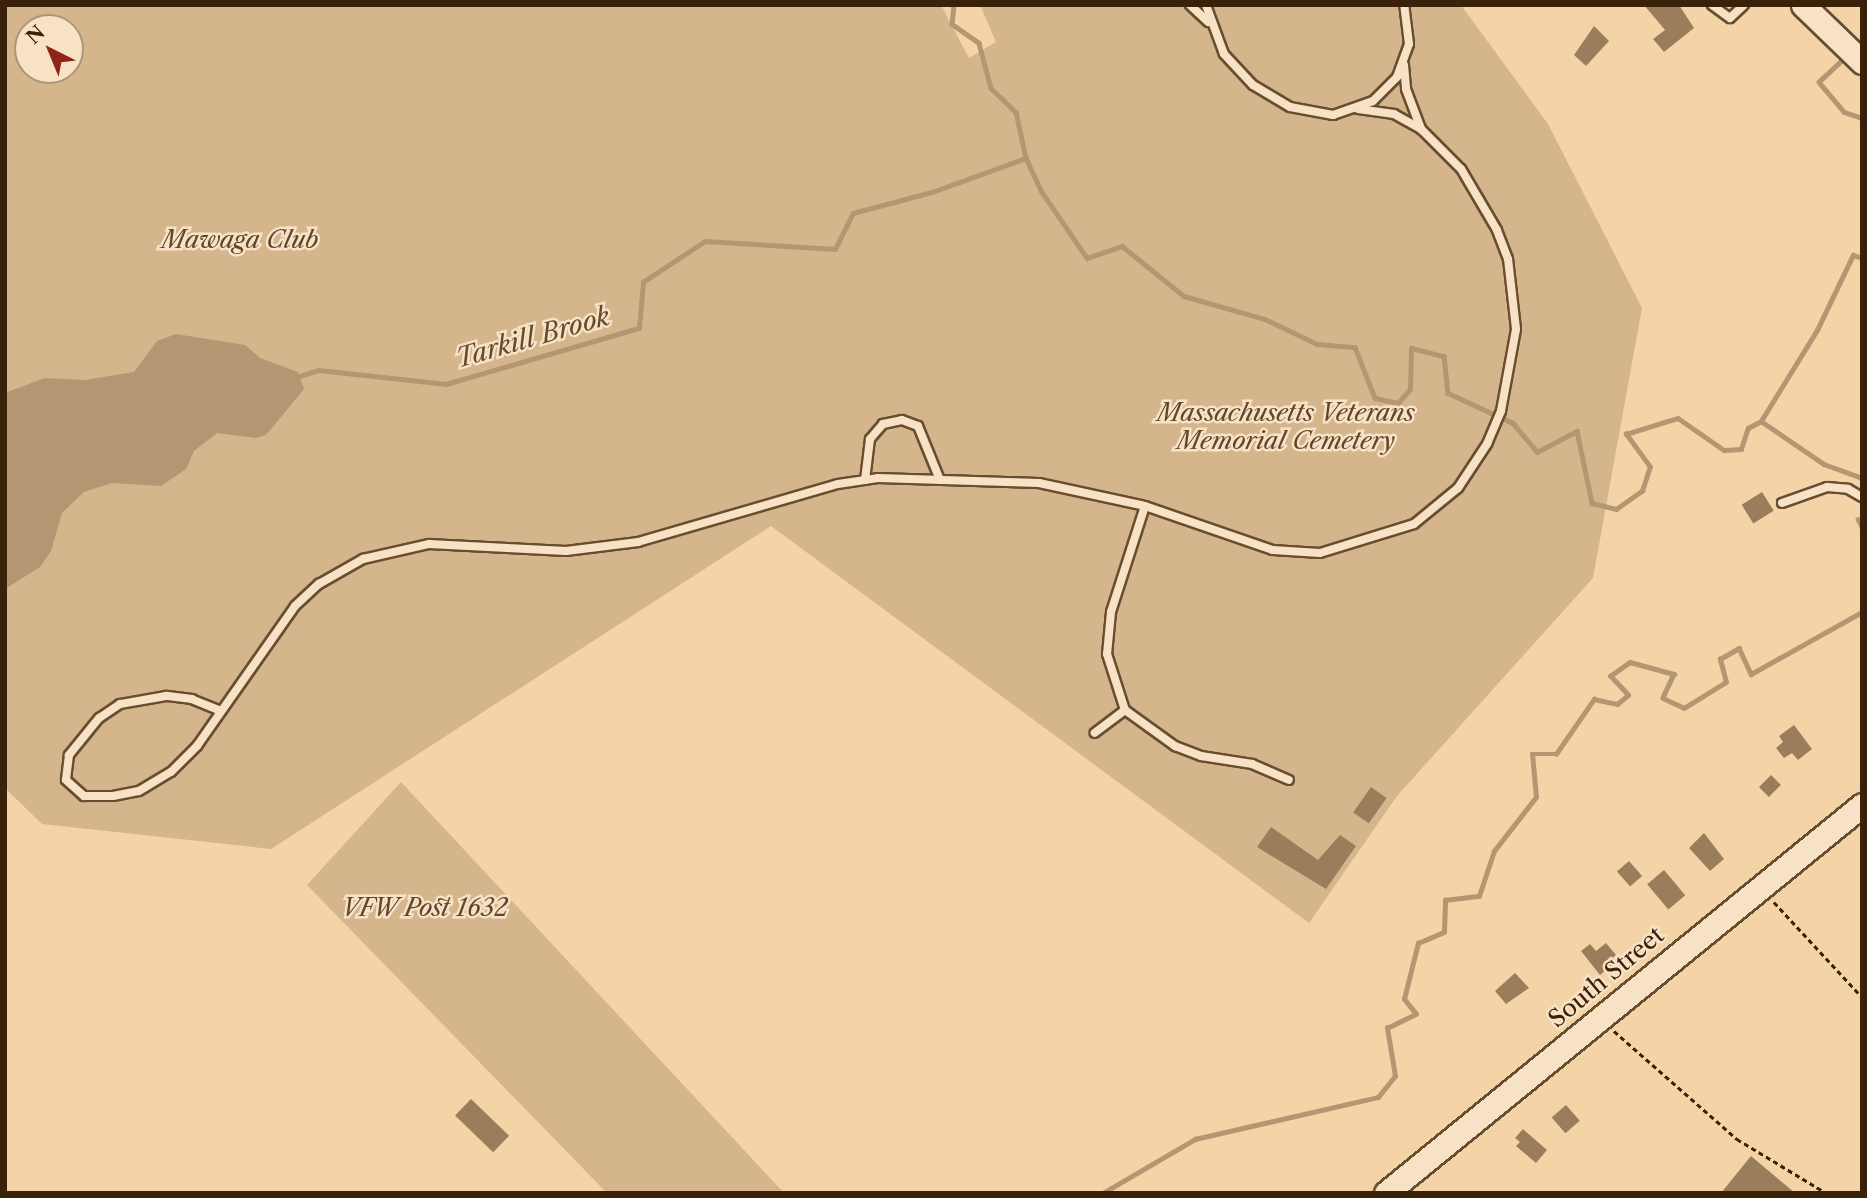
<!DOCTYPE html>
<style>
body{margin:0}
#map{position:relative;width:1867px;height:1198px;overflow:hidden;background:#f4d3a7;font-family:"Libre Caslon Text",serif}
div>[style]{position:absolute}
[style*='--x']{left:calc(var(--x)*1px);top:calc(var(--y)*1px);width:calc(var(--w)*1px);rotate:calc(var(--a)*1deg)}
.green>*{inset:0;background:#d4b58c}
.water>*{inset:0;background:#b49672}
.stream>*{height:4.5px;margin:-2.25px;padding:0 2.25px;transform-origin:2.25px;border-radius:2.25px;background:#b49672}
.building>*{inset:0;background:#9a7e5c;transform-origin:0 0}
.path>*{height:2.5px;margin-top:-1.25px;transform-origin:0;background:repeating-linear-gradient(90deg,#39210a 0 5px,transparent 0 8.5px)}
.roads{filter:drop-shadow(2px 0 #684e31) drop-shadow(-2px 0 #684e31) drop-shadow(0 2px #684e31) drop-shadow(0 -2px #684e31)}
.lane>*{height:8px;margin:-4px;padding:0 4px;transform-origin:4px;border-radius:4px;background:#f8e2c6}
.secondary>*{height:23px;margin:-11.5px;padding:0 11.5px;transform-origin:11.5px;border-radius:11.5px;background:#f8e2c6}
span{translate:-50% -50%;white-space:nowrap;text-align:center;line-height:1.15;-webkit-text-stroke:5px #f8e2c6;paint-order:stroke}
.park-label{font-size:24px;color:#60462a;font-style:italic}
.street-label{font-size:24px;color:#39210a}
.water-label{font-size:26px;color:#644a2e;font-style:italic}
.frame{position:absolute;inset:0;border:7px solid #39210a;pointer-events:none}
.north{position:absolute;left:14px;top:14px;width:70px;height:70px;box-sizing:border-box;background:#f8e2c6;border:2px solid #ac957b;border-radius:50%;rotate:317deg;font-size:19px;font-weight:700;line-height:28px;text-align:center;color:#39210a}
.north::after{content:'';display:block;margin:auto;width:24px;height:32px;background:#8f2418;clip-path:polygon(50% 0,100% 100%,50% 72%,0 100%)}
</style>
<div id="map">
<div class="green">
<i style="clip-path:polygon(evenodd,5px 5px,941px 5px,969px 58px,996px 42px,980px 5px,1461px 5px,1548px 124px,1642px 308px,1593px 578px,1397px 796px,1309px 923px,771px 526px,271px 849px,42px 824px,5px 788px,5px 5px,28px 28px,70px 28px,70px 70px,28px 70px,28px 28px)"></i>
<i style="clip-path:polygon(401px 782px,784px 1193px,607px 1193px,307px 885px)"></i>
</div>
<div class="water">
<i style="clip-path:polygon(176px 334px,245px 345px,260px 358px,298px 372px,304px 389px,266px 435px,256px 438px,217px 433px,194px 451px,186px 469px,161px 486px,112px 483px,84px 492px,62px 513px,51px 551px,40px 567px,5px 589px,5px 393px,45px 378px,85px 380px,134px 372px,157px 341px)"></i>
</div>
<div class="stream">
<i style="--x:954;--y:5;--w:19;--a:96"></i>
<i style="--x:952;--y:24;--w:33;--a:35"></i>
<i style="--x:979;--y:43;--w:47;--a:75.1"></i>
<i style="--x:991;--y:88;--w:35;--a:44"></i>
<i style="--x:1016;--y:112;--w:47;--a:77.7"></i>
<i style="--x:1026;--y:158;--w:38;--a:65"></i>
<i style="--x:1042;--y:192;--w:80;--a:55.7"></i>
<i style="--x:1087;--y:258;--w:37;--a:-19"></i>
<i style="--x:1122;--y:246;--w:80;--a:38.9"></i>
<i style="--x:1184;--y:296;--w:84;--a:15.9"></i>
<i style="--x:1265;--y:319;--w:58;--a:25.7"></i>
<i style="--x:1317;--y:344;--w:38;--a:5"></i>
<i style="--x:1355;--y:347;--w:55;--a:68.6"></i>
<i style="--x:1375;--y:398;--w:24;--a:12"></i>
<i style="--x:1398;--y:403;--w:18;--a:-49"></i>
<i style="--x:1410;--y:389;--w:41;--a:-88.6"></i>
<i style="--x:1411;--y:348;--w:34;--a:14"></i>
<i style="--x:1444;--y:356;--w:37;--a:84"></i>
<i style="--x:1448;--y:393;--w:72;--a:24.8"></i>
<i style="--x:1513;--y:423;--w:38;--a:50"></i>
<i style="--x:1537;--y:452;--w:45;--a:-27.7"></i>
<i style="--x:1577;--y:431;--w:74;--a:78.2"></i>
<i style="--x:1592;--y:503;--w:25;--a:14"></i>
<i style="--x:1616;--y:509;--w:32;--a:-35"></i>
<i style="--x:1642;--y:491;--w:25;--a:-72"></i>
<i style="--x:1650;--y:467;--w:41;--a:-126"></i>
<i style="--x:1626;--y:434;--w:54;--a:-17.1"></i>
<i style="--x:1678;--y:418;--w:56;--a:34.8"></i>
<i style="--x:1724;--y:450;--w:17;--a:-3"></i>
<i style="--x:1741;--y:449;--w:22;--a:-72"></i>
<i style="--x:1748;--y:428;--w:15;--a:-28"></i>
<i style="--x:1761;--y:421;--w:107;--a:-58.4"></i>
<i style="--x:1817;--y:330;--w:83;--a:-64.4"></i>
<i style="--x:1853;--y:255;--w:9;--a:18"></i>
<i style="--x:1847;--y:56;--w:38;--a:137"></i>
<i style="--x:1819;--y:82;--w:39;--a:50"></i>
<i style="--x:1844;--y:112;--w:19;--a:18"></i>
<i style="--x:297;--y:377;--w:23;--a:-18"></i>
<i style="--x:319;--y:370;--w:128;--a:6.3"></i>
<i style="--x:446;--y:384;--w:201;--a:-16.2"></i>
<i style="--x:639;--y:328;--w:46;--a:-85"></i>
<i style="--x:643;--y:282;--w:74;--a:-33.5"></i>
<i style="--x:705;--y:241;--w:130;--a:3.5"></i>
<i style="--x:835;--y:249;--w:40;--a:-63.4"></i>
<i style="--x:853;--y:213;--w:82;--a:-14.9"></i>
<i style="--x:932;--y:192;--w:100;--a:-19.9"></i>
<i style="--x:1761;--y:421;--w:76;--a:34.3"></i>
<i style="--x:1824;--y:464;--w:40;--a:20.2"></i>
<i style="--x:1858;--y:519;--w:9;--a:63"></i>
<i style="--x:1103;--y:1193;--w:107;--a:-30.4"></i>
<i style="--x:1195;--y:1139;--w:188;--a:-12.9"></i>
<i style="--x:1378;--y:1097;--w:27;--a:-51"></i>
<i style="--x:1395;--y:1076;--w:49;--a:-99.5"></i>
<i style="--x:1387;--y:1028;--w:32;--a:-26"></i>
<i style="--x:1416;--y:1014;--w:19;--a:-129"></i>
<i style="--x:1404;--y:999;--w:58;--a:-76"></i>
<i style="--x:1418;--y:943;--w:28;--a:-23"></i>
<i style="--x:1444;--y:932;--w:32;--a:-88"></i>
<i style="--x:1445;--y:900;--w:34;--a:-7"></i>
<i style="--x:1479;--y:896;--w:47;--a:-71.6"></i>
<i style="--x:1494;--y:851;--w:68;--a:-52.1"></i>
<i style="--x:1536;--y:797;--w:43;--a:-95.3"></i>
<i style="--x:1532;--y:754;--w:24;--a:0"></i>
<i style="--x:1556;--y:754;--w:67;--a:-55.4"></i>
<i style="--x:1594;--y:699;--w:24;--a:12"></i>
<i style="--x:1617;--y:704;--w:14;--a:-39"></i>
<i style="--x:1628;--y:695;--w:26;--a:-133"></i>
<i style="--x:1610;--y:676;--w:24;--a:-35"></i>
<i style="--x:1630;--y:662;--w:46;--a:15.3"></i>
<i style="--x:1674;--y:674;--w:26;--a:115"></i>
<i style="--x:1663;--y:698;--w:23;--a:25"></i>
<i style="--x:1684;--y:708;--w:49;--a:-31.8"></i>
<i style="--x:1726;--y:682;--w:24;--a:-105"></i>
<i style="--x:1720;--y:659;--w:22;--a:-30"></i>
<i style="--x:1739;--y:648;--w:29;--a:65"></i>
<i style="--x:1751;--y:674;--w:127;--a:-29.2"></i>
</div>
<div class="building">
<i style="clip-path:polygon(1644px 5px,1679px 5px,1694px 28px,1664px 52px,1653px 39px,1665px 30px)"></i>
<i style="clip-path:polygon(1594px 26px,1609px 41px,1586px 66px,1574px 55px)"></i>
<i style="left:1762px;top:492px;width:22px;height:24px;rotate:58deg"></i>
<i style="clip-path:polygon(1794px 725px,1812px 749px,1798px 760px,1792px 753px,1784px 758px,1776px 748px,1783px 742px,1779px 736px)"></i>
<i style="left:1771px;top:775px;width:14px;height:17px;rotate:45deg"></i>
<i style="left:1371px;top:787px;width:19px;height:31px;rotate:35deg"></i>
<i style="clip-path:polygon(1271px 827px,1318px 860px,1340px 835px,1356px 846px,1326px 889px,1257px 847px)"></i>
<i style="clip-path:polygon(1704px 833px,1724px 859px,1710px 871px,1689px 848px)"></i>
<i style="left:1629px;top:861px;width:20px;height:16px;rotate:49deg"></i>
<i style="left:1664px;top:870px;width:33px;height:22px;rotate:50deg"></i>
<i style="clip-path:polygon(1606px 943px,1616px 955px,1610px 960px,1613px 964px,1600px 975px,1581px 951px,1590px 944px,1596px 951px)"></i>
<i style="clip-path:polygon(1515px 973px,1529px 988px,1506px 1004px,1495px 991px)"></i>
<i style="left:471px;top:1099px;width:53px;height:23px;rotate:44deg"></i>
<i style="left:1566px;top:1105px;width:21px;height:19px;rotate:49deg"></i>
<i style="clip-path:polygon(1523px 1129px,1547px 1150px,1536px 1163px,1516px 1146px,1520px 1142px,1515px 1138px)"></i>
<i style="clip-path:polygon(1751px 1156px,1795px 1193px,1721px 1193px)"></i>
</div>
<div class="path">
<i style="--x:1774;--y:902;--w:129;--a:47.2"></i>
<i style="--x:1614;--y:1031;--w:164;--a:41.3"></i>
<i style="--x:1737;--y:1139;--w:104;--a:31.2"></i>
</div>
<div class="roads">
<div class="lane">
<i style="--x:1190;--y:5;--w:25;--a:43"></i>
<i style="--x:1206;--y:5;--w:52;--a:69.8"></i>
<i style="--x:1224;--y:54;--w:42;--a:46.9"></i>
<i style="--x:1253;--y:85;--w:43;--a:30.7"></i>
<i style="--x:1290;--y:107;--w:44;--a:10.5"></i>
<i style="--x:1333;--y:115;--w:42;--a:-19.3"></i>
<i style="--x:1373;--y:101;--w:34;--a:-45"></i>
<i style="--x:1397;--y:77;--w:35;--a:-70"></i>
<i style="--x:1409;--y:44;--w:39;--a:-97"></i>
<i style="--x:1712;--y:5;--w:22;--a:36"></i>
<i style="--x:1730;--y:18;--w:19;--a:-43"></i>
<i style="--x:1404;--y:65;--w:24;--a:85"></i>
<i style="--x:1406;--y:89;--w:43;--a:69.4"></i>
<i style="--x:865;--y:480;--w:41;--a:-83"></i>
<i style="--x:870;--y:439;--w:20;--a:-49"></i>
<i style="--x:883;--y:424;--w:19;--a:-12"></i>
<i style="--x:902;--y:420;--w:17;--a:21"></i>
<i style="--x:918;--y:426;--w:58;--a:67.8"></i>
<i style="--x:1782;--y:503;--w:48;--a:-19.6"></i>
<i style="--x:1827;--y:487;--w:21;--a:5"></i>
<i style="--x:1848;--y:489;--w:16;--a:30"></i>
<i style="--x:1145;--y:506;--w:135;--a:19"></i>
<i style="--x:1273;--y:550;--w:47;--a:3.7"></i>
<i style="--x:1320;--y:553;--w:98;--a:-17.1"></i>
<i style="--x:1414;--y:524;--w:57;--a:-39.3"></i>
<i style="--x:1458;--y:488;--w:53;--a:-56.6"></i>
<i style="--x:1487;--y:444;--w:36;--a:-67"></i>
<i style="--x:1501;--y:411;--w:83;--a:-79.6"></i>
<i style="--x:1516;--y:329;--w:70;--a:-96.5"></i>
<i style="--x:1508;--y:259;--w:31;--a:-111"></i>
<i style="--x:1497;--y:230;--w:71;--a:-120.5"></i>
<i style="--x:1461;--y:169;--w:57;--a:-135"></i>
<i style="--x:1421;--y:129;--w:31;--a:-151"></i>
<i style="--x:1394;--y:114;--w:36;--a:-172"></i>
<i style="--x:1125;--y:710;--w:62;--a:35.8"></i>
<i style="--x:1175;--y:746;--w:28;--a:21"></i>
<i style="--x:1201;--y:756;--w:52;--a:8.9"></i>
<i style="--x:1252;--y:764;--w:40;--a:23.4"></i>
<i style="--x:221;--y:711;--w:31;--a:-158"></i>
<i style="--x:192;--y:699;--w:26;--a:-173"></i>
<i style="--x:166;--y:696;--w:47;--a:170.1"></i>
<i style="--x:120;--y:704;--w:25;--a:146"></i>
<i style="--x:99;--y:718;--w:48;--a:129"></i>
<i style="--x:69;--y:755;--w:25;--a:97"></i>
<i style="--x:66;--y:780;--w:24;--a:42"></i>
<i style="--x:84;--y:796;--w:29;--a:0"></i>
<i style="--x:113;--y:796;--w:26;--a:-11"></i>
<i style="--x:139;--y:791;--w:37;--a:-31"></i>
<i style="--x:171;--y:772;--w:37;--a:-45"></i>
<i style="--x:197;--y:746;--w:171;--a:-55"></i>
<i style="--x:295;--y:606;--w:33;--a:-43"></i>
<i style="--x:319;--y:584;--w:51;--a:-29.6"></i>
<i style="--x:363;--y:559;--w:68;--a:-12.8"></i>
<i style="--x:429;--y:544;--w:137;--a:2.9"></i>
<i style="--x:566;--y:551;--w:73;--a:-7.1"></i>
<i style="--x:638;--y:542;--w:208;--a:-16.2"></i>
<i style="--x:838;--y:484;--w:40;--a:-8.5"></i>
<i style="--x:878;--y:478;--w:161;--a:1.8"></i>
<i style="--x:1039;--y:483;--w:108;--a:12.2"></i>
<i style="--x:1145;--y:506;--w:111;--a:107.8"></i>
<i style="--x:1111;--y:612;--w:42;--a:95.4"></i>
<i style="--x:1107;--y:654;--w:59;--a:72.2"></i>
<i style="--x:1125;--y:710;--w:38;--a:143"></i>
</div>
<div class="secondary">
<i style="--x:1803;--y:5;--w:82;--a:44"></i>
<i style="--x:1386;--y:1193;--w:614;--a:-39.18"></i>
</div>
</div>
<div class="park-label">
<span style="left:240px;top:240px">Mawaga Club</span>
<span style="left:1286px;top:427px">Massachusetts Veterans<br>Memorial Cemetery</span>
<span style="left:425px;top:908px">VFW Post 1632</span>
</div>
<div class="street-label">
<span style="left:1606px;top:977px;rotate:-40deg">South Street</span>
</div>
<div class="water-label">
<span style="left:533px;top:338px;rotate:-16deg">Tarkill Brook</span>
</div>
<div class="frame"></div>
<div class="north">N</div>
</div>
